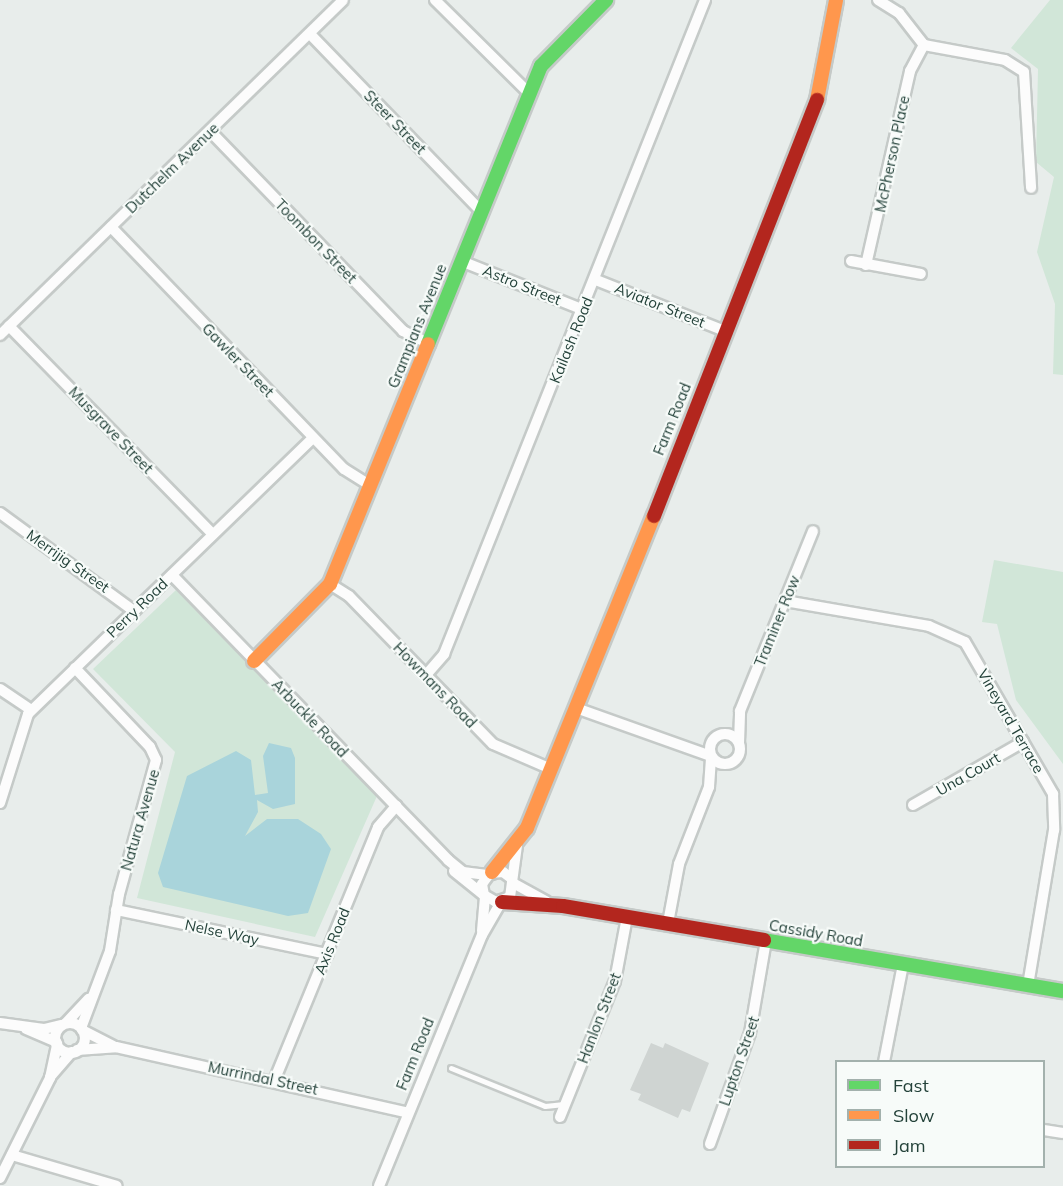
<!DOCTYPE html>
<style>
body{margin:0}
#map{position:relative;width:1063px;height:1186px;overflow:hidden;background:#e8edeb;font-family:Mulish,sans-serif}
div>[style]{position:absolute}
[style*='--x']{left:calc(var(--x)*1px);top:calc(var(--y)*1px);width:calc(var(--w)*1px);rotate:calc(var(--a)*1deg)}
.green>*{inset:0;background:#d1e6d8}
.water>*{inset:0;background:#a9d4db}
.building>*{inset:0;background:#cfd4d2}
.roads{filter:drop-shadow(2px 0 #c5cac8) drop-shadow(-2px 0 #c5cac8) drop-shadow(0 2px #c5cac8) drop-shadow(0 -2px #c5cac8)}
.lane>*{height:5px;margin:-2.5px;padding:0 2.5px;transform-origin:2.5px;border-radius:2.5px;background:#fcfcfc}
.street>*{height:10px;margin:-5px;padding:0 5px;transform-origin:5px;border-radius:5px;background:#fcfcfc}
.street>.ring{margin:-5px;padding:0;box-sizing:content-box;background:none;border:10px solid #fcfcfc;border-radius:50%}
.fast>*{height:14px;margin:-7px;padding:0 7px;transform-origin:7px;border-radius:7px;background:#63d668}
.slow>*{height:14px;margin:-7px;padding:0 7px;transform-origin:7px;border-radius:7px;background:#ff974d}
.jam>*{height:14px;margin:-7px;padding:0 7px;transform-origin:7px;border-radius:7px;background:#b3261e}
span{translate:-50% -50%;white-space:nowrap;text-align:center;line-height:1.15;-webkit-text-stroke:4.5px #f7fbf9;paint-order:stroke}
.street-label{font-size:15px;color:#24423a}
.legend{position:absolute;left:835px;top:1060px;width:210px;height:108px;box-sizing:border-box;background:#f7fbf9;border:2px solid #a3b1ad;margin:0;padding:8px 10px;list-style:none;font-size:18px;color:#24423a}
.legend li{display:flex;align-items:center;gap:12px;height:30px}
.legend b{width:30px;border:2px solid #a3b1ad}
</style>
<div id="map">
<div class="green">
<i style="clip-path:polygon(1050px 0,1063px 0,1063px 375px,1053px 374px,1055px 304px,1037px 252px,1054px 177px,1036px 162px,1038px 69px,1011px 48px)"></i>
<i style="clip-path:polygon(994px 560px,1063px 572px,1063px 764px,1016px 700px,997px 624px,982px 622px)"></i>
<i style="clip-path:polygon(176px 590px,377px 796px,315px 937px,137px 898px,175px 752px,93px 669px)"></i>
</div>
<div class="water">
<i style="clip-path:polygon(269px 743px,291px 748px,295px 758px,295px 804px,273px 809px,257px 800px,258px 812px,245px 836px,267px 819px,298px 819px,321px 834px,331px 849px,308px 913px,288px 916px,163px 887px,158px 873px,187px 776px,236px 751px,251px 760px,255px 795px,268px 793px,263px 756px)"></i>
</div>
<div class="building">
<i style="clip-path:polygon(651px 1043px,663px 1048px,665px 1043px,709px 1063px,690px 1112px,682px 1109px,678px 1118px,638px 1100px,641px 1094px,630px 1090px)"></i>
</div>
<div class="roads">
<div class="lane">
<i style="--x:451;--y:1068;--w:101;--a:22"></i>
<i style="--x:545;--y:1106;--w:19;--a:-6"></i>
</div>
<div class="street">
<i style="--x:435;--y:0;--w:132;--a:44.7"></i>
<i style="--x:878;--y:0;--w:25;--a:32"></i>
<i style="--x:899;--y:13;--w:41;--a:52"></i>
<i style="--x:924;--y:45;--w:82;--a:10.5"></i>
<i style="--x:1005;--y:60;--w:22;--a:32"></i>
<i style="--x:1024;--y:72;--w:116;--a:86.5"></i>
<i style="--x:310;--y:34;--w:245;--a:46"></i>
<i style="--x:210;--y:131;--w:278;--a:46"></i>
<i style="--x:403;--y:331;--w:28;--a:26"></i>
<i style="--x:111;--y:227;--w:336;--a:46.1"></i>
<i style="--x:344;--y:469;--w:31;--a:32"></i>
<i style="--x:461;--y:261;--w:132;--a:21.7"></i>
<i style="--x:851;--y:261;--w:71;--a:10.5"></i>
<i style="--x:866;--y:265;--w:199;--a:-77.2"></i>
<i style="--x:910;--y:71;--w:30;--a:-62"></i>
<i style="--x:596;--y:280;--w:139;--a:21.6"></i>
<i style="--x:9;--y:326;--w:291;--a:45.6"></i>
<i style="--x:0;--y:335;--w:479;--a:-44.3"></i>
<i style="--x:0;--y:513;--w:166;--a:36.2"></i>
<i style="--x:172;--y:575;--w:397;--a:45.9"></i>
<i style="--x:448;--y:860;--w:19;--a:39"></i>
<i style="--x:463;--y:872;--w:24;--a:7"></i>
<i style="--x:330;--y:584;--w:22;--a:32"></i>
<i style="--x:349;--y:596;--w:206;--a:45.8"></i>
<i style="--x:493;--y:744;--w:63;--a:23.3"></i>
<i style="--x:785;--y:601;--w:146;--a:9.8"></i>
<i style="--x:929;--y:626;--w:39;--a:24"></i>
<i style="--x:965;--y:642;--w:176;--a:59.9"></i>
<i style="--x:1053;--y:794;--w:36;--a:88"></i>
<i style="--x:1054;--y:830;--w:157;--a:99.5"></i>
<i style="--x:75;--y:668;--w:109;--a:46.5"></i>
<i style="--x:150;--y:747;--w:14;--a:65"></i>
<i style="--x:156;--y:760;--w:139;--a:105.4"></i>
<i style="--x:119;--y:894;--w:58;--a:99"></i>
<i style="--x:110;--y:951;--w:82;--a:110.6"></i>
<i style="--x:426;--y:675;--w:28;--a:-49"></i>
<i style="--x:444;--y:654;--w:704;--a:-68.24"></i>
<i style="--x:0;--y:689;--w:37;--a:34"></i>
<i style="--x:576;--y:708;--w:143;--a:19.6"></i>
<i class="ring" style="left:710px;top:734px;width:20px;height:20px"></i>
<i style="--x:739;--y:743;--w:32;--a:-88"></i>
<i style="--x:740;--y:711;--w:194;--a:-67.9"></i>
<i style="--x:0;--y:803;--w:93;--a:-72.5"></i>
<i style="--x:28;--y:714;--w:397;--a:-44.1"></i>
<i style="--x:913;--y:805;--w:127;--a:-29.8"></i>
<i style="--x:454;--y:871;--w:38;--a:39"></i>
<i style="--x:511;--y:878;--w:10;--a:-143"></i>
<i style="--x:503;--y:872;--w:13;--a:176"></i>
<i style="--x:490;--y:873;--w:14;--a:126"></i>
<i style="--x:482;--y:884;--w:11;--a:80"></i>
<i style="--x:484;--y:895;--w:14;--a:30"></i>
<i style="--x:496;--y:902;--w:15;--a:-20"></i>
<i style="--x:510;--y:897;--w:52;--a:-82.3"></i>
<i style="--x:513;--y:883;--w:38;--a:29"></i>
<i style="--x:116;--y:910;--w:216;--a:11.8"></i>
<i style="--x:668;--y:923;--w:60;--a:-79.4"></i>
<i style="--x:679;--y:864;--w:83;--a:-68.7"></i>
<i style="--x:709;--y:787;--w:31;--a:-86"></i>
<i style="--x:482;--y:931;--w:35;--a:-85"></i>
<i style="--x:0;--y:1023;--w:44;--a:7.8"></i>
<i style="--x:44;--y:1029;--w:18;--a:-13"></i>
<i style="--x:66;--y:1023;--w:33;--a:-47"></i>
<i class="ring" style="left:55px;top:1023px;width:20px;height:20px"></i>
<i style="--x:26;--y:1029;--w:33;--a:23"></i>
<i style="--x:82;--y:1030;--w:35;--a:27"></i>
<i style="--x:77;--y:1050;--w:39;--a:-4"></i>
<i style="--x:116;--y:1047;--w:299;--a:12.7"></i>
<i style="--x:884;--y:1062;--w:100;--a:-79"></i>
<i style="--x:50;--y:1077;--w:33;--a:-49"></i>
<i style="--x:274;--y:1081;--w:274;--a:-67.7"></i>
<i style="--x:378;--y:827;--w:28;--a:-49"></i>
<i style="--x:560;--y:1117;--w:147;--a:-68"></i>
<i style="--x:615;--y:981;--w:65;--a:-79.4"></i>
<i style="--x:1044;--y:1130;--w:19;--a:9"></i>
<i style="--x:710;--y:1144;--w:118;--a:-70.2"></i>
<i style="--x:750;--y:1033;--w:94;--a:-80.2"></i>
<i style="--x:12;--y:1155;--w:109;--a:16.4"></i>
<i style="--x:0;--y:1178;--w:112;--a:-63.4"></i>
<i style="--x:50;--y:1078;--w:35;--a:-78"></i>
<i style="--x:379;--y:1186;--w:271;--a:-67.7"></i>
<i style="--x:482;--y:935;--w:38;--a:-60"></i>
</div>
<div class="fast">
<i style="--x:428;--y:344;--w:300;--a:-67.9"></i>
<i style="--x:541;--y:66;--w:93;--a:-45.4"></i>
<i style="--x:764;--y:940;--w:303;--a:9.7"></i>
</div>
<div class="slow">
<i style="--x:817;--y:100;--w:102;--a:-79.2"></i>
<i style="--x:254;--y:661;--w:108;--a:-45.4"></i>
<i style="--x:330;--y:584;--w:259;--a:-67.8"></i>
<i style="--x:492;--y:872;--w:56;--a:-51.5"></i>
<i style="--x:527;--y:828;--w:337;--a:-67.9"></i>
</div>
<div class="jam">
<i style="--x:654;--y:516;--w:447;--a:-68.6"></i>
<i style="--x:502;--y:902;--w:61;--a:3.8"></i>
<i style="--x:563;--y:906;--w:204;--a:9.6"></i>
</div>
</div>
<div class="street-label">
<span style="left:395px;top:122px;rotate:46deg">Steer Street</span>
<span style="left:892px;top:154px;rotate:-78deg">McPherson Place</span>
<span style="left:172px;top:168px;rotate:-44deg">Dutchelm Avenue</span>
<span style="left:316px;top:241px;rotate:46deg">Toombon Street</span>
<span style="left:522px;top:285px;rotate:22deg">Astro Street</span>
<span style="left:660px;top:305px;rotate:22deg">Aviator Street</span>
<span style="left:417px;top:326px;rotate:-68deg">Grampians Avenue</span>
<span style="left:571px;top:340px;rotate:-68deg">Kailash Road</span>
<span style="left:238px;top:360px;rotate:46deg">Gawler Street</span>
<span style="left:672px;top:419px;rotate:-68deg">Farm Road</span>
<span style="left:111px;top:430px;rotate:46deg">Musgrave Street</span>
<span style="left:68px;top:561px;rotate:35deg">Merrijig Street</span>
<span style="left:137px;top:608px;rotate:-44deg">Perry Road</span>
<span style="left:777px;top:621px;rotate:-68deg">Traminer Row</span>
<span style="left:435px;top:685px;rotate:46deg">Howmans Road</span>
<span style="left:310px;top:718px;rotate:46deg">Arbuckle Road</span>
<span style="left:1011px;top:721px;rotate:60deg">Vineyard Terrace</span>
<span style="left:968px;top:774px;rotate:-30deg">Una Court</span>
<span style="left:140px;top:820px;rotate:-74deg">Natura Avenue</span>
<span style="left:222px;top:932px;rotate:12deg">Nelse Way</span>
<span style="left:816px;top:933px;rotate:10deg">Cassidy Road</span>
<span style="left:332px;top:941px;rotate:-68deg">Axis Road</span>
<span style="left:599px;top:1018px;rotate:-69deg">Hanlon Street</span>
<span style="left:415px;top:1054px;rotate:-68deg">Farm Road</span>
<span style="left:739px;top:1061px;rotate:-71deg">Lupton Street</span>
<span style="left:263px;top:1078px;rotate:12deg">Murrindal Street</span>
</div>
<ul class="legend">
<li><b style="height:8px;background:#63d668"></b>Fast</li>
<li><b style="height:8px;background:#ff974d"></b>Slow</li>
<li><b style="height:8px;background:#b3261e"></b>Jam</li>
</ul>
</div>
